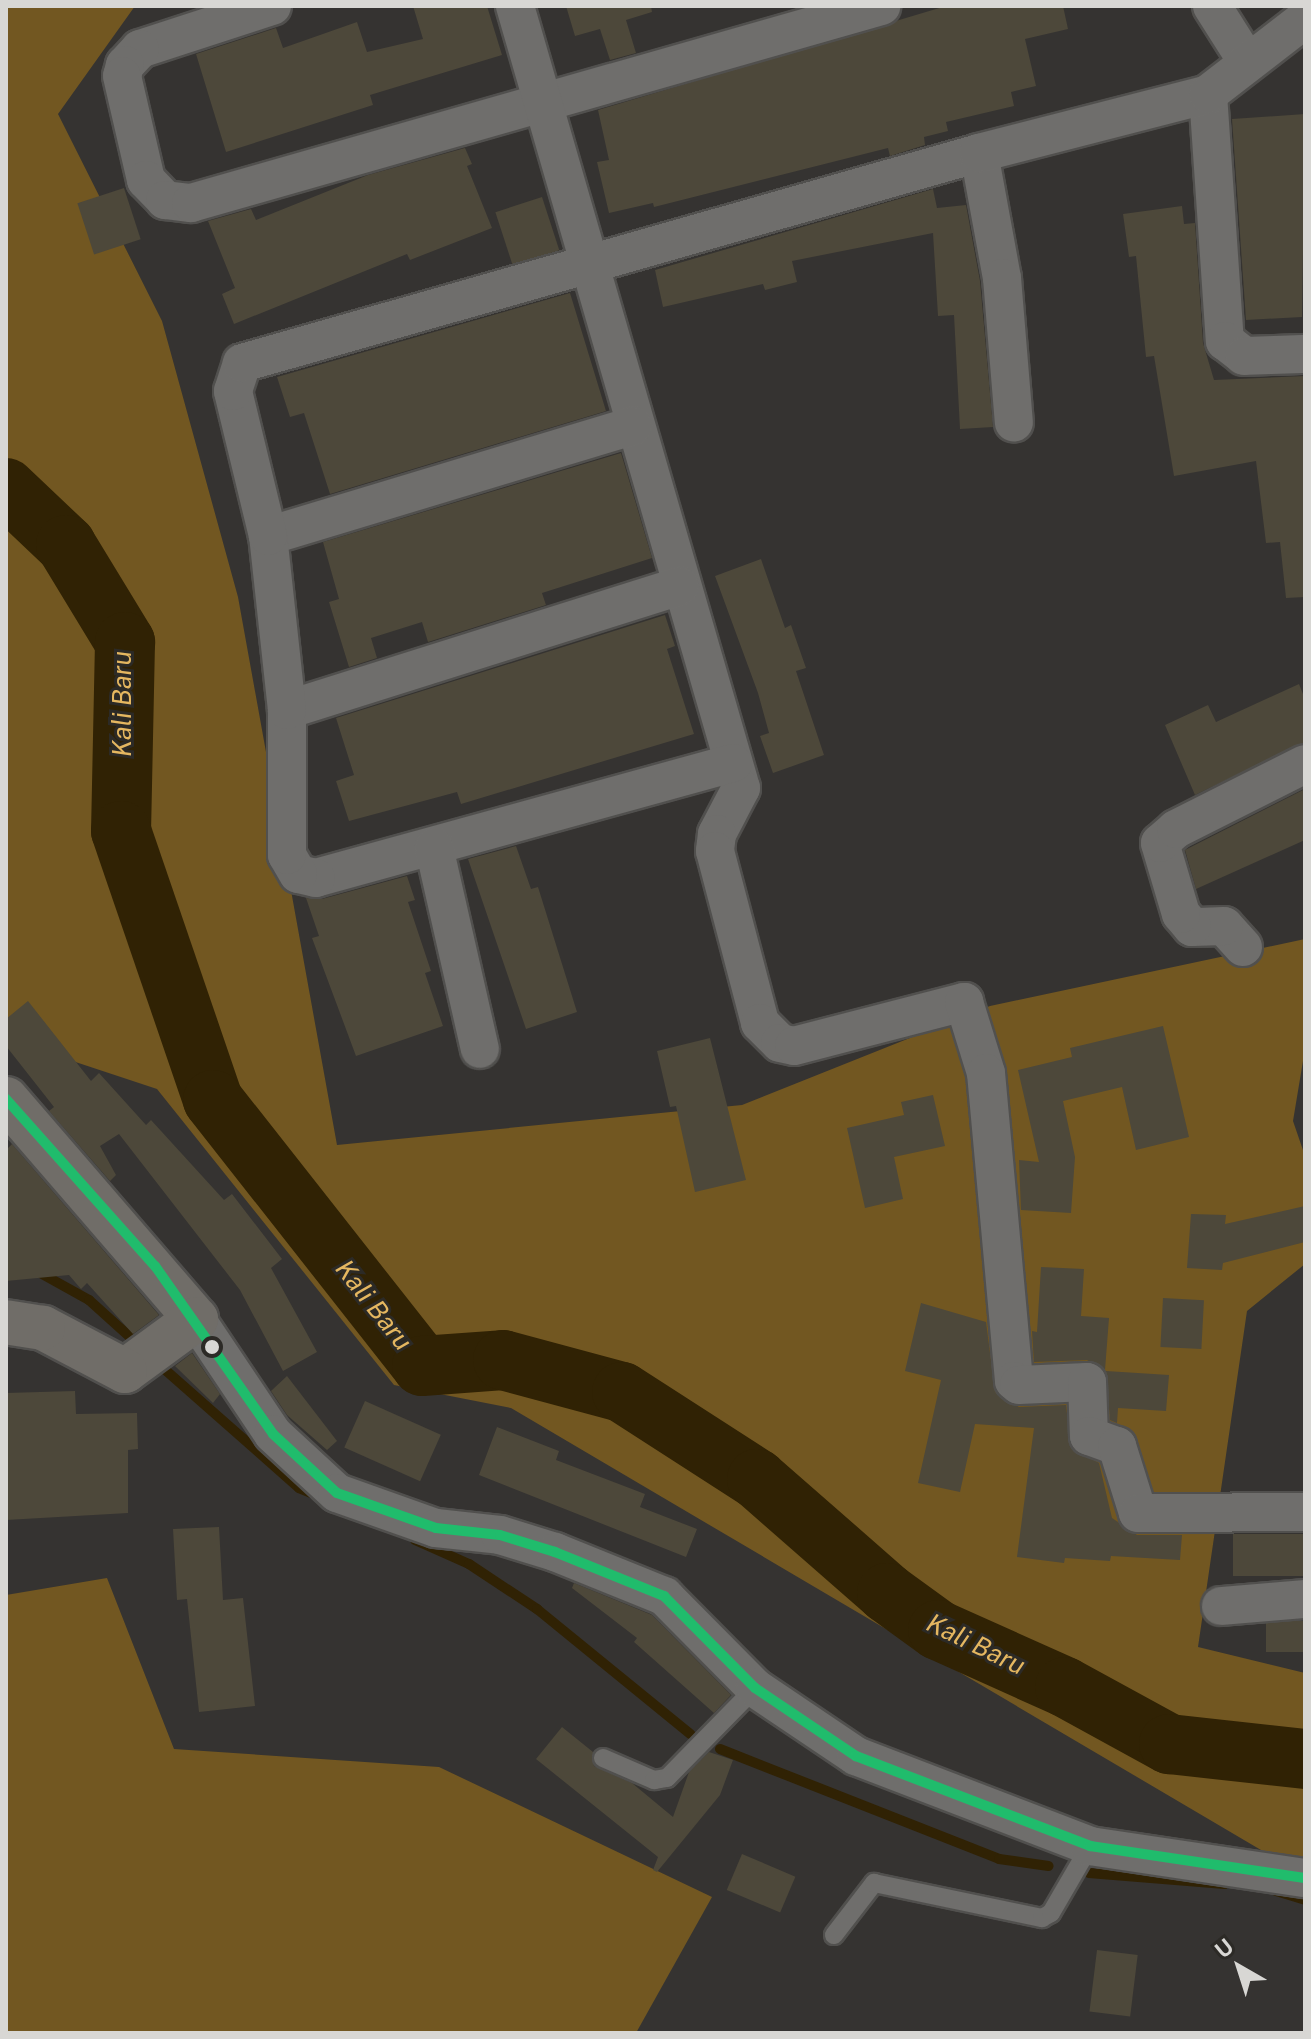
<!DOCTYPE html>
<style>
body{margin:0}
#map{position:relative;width:1311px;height:2039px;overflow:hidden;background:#353331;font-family:"Public Sans",sans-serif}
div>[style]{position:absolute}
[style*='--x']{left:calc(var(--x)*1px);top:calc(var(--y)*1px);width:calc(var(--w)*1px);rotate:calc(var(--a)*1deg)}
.forest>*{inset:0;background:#725721}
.stream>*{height:10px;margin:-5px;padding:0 5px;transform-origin:5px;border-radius:5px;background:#302204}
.river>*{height:60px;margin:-30px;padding:0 30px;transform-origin:30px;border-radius:30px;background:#302204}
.building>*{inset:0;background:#4d483a;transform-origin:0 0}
.roads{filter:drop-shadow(2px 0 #51504e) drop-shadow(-2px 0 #51504e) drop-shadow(0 2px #51504e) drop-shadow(0 -2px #51504e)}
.lane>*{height:18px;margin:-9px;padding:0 9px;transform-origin:9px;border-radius:9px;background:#6f6e6c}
.street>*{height:38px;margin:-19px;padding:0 19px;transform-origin:19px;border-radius:19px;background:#6f6e6c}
.secondary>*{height:44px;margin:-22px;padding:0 22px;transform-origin:22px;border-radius:22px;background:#706d68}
.bus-1>*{height:10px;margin:-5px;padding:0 5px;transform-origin:5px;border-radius:5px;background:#20bc6c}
.dots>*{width:22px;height:22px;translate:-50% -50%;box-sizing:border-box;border:4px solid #2c2a26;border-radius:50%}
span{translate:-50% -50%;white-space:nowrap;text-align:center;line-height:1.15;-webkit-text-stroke:6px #2c2a26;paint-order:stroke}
.water-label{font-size:26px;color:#e5b760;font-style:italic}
.frame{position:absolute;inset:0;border:8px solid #d8d7d4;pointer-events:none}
.north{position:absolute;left:1199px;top:1927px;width:80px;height:80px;-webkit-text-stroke:6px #2c2a26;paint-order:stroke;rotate:321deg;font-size:22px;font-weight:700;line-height:32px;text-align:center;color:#d8d7d4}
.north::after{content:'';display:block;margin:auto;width:28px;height:36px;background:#d8d7d4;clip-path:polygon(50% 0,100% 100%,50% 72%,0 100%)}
</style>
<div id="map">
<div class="forest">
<i style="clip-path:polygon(6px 6px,135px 6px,58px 114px,162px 321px,238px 597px,337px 1145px,742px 1105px,990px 1006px,1305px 939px,1305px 1049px,1293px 1121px,1305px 1156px,1305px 1264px,1247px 1311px,1198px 1647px,1305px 1673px,1305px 1876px,511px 1408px,394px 1385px,157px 1089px,6px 1039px)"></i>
<i style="clip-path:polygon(107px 1578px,174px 1749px,439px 1767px,712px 1897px,636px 2033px,6px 2033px,6px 1595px)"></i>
</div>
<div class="stream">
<i style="--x:42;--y:1274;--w:54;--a:29"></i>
<i style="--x:89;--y:1300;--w:69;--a:42"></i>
<i style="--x:154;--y:1360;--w:193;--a:41.4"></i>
<i style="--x:299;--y:1488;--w:18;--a:22"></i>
<i style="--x:415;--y:1540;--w:59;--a:24"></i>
<i style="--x:469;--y:1564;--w:82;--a:33.5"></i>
<i style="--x:537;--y:1609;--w:198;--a:39.2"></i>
<i style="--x:720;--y:1749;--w:300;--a:21.5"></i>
<i style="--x:999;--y:1859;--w:50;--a:8"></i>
<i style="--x:1089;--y:1873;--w:136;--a:4.6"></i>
<i style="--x:1276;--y:1891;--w:30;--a:17"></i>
</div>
<div class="river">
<i style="--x:6;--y:488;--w:83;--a:43.5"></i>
<i style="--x:66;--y:545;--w:114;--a:58.7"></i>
<i style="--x:125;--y:642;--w:189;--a:91.2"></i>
<i style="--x:121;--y:831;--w:284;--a:71.1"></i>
<i style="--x:213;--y:1100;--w:338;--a:51.8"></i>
<i style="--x:422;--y:1366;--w:81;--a:-4.2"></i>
<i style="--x:503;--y:1360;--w:123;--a:15.1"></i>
<i style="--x:622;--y:1392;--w:161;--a:32.8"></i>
<i style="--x:757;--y:1479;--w:173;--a:41.2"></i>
<i style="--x:887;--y:1593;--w:63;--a:36"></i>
<i style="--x:938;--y:1630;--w:139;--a:24.2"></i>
<i style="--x:1065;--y:1687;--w:119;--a:28.7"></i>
<i style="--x:1169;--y:1744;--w:137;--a:6.3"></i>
</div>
<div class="building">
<i style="clip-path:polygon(413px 6px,487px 6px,502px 55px,370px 95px,373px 105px,226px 152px,196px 54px,276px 28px,283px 48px,357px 22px,367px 52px,423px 39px)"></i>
<i style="clip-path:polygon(566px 6px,651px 6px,652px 12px,626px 20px,636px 53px,610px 60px,600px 29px,575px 36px)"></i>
<i style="clip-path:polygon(946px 6px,1063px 6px,1068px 29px,1025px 39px,1036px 86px,1011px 92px,1014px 106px,946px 122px,948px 131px,924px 137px,925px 145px,890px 156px,888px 148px,654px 207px,653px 203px,609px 213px,597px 162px,609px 160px,598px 110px)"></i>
<i style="clip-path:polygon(1305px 114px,1302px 317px,1246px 320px,1232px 119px)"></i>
<i style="clip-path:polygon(465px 148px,472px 164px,467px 166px,492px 228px,410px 260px,407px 254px,234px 324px,222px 294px,235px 288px,208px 221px,251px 209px,256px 220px,368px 175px)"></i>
<i style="left:124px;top:188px;width:54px;height:49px;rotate:72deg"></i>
<i style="clip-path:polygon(933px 189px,937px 208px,966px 205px,980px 281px,993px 427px,960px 429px,954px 315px,938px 316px,933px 233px,792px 261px,797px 282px,765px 290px,763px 284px,663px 307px,655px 270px)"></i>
<i style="left:542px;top:197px;width:56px;height:49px;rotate:72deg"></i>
<i style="clip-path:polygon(1182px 206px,1184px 224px,1195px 223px,1203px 343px,1214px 380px,1305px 376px,1305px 597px,1286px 598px,1280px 542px,1266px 543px,1256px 461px,1174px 476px,1154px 356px,1146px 357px,1136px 256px,1129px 257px,1123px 214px)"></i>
<i style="clip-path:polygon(570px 293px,606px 411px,330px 494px,304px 413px,290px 417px,277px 377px)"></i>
<i style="clip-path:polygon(621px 453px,652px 558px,542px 593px,546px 605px,428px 642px,422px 622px,371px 638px,377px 658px,349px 667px,329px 602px,339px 599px,323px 542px)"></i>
<i style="clip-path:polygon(761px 559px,785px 628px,791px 625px,806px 668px,796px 671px,824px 755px,773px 773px,760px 736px,769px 733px,758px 693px,715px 576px)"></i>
<i style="clip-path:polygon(665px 615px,675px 646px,667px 649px,694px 734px,461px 804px,457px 792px,349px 821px,336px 781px,354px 775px,336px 718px)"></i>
<i style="clip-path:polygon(1299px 684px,1305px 699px,1305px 742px,1195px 795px,1165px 725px,1208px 705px,1216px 722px)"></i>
<i style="clip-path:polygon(1305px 789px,1305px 840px,1196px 889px,1185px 850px)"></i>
<i style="clip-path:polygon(516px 846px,531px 889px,538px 887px,577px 1012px,526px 1029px,468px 859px)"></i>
<i style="clip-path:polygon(407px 876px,415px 900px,408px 902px,431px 971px,425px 973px,443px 1026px,356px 1056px,312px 938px,319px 936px,306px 898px,322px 899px)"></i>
<i style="clip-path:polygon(28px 1001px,91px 1081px,99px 1073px,146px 1125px,151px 1120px,224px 1200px,232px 1194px,282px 1259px,271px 1268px,317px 1352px,283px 1371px,240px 1290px,119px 1134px,100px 1146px,116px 1175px,110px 1181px,49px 1111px,54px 1107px,6px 1046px,6px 1019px)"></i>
<i style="clip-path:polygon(1163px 1026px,1189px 1137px,1136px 1150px,1122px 1087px,1063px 1101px,1075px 1157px,1071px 1213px,1021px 1210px,1019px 1160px,1039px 1162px,1018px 1070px,1072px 1057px,1070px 1048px)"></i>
<i style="clip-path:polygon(710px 1038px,746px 1180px,695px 1192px,676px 1106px,670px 1107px,657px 1051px)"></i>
<i style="clip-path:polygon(933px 1095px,945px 1146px,894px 1157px,903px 1199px,865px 1208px,847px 1128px,904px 1115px,901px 1102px)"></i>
<i style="clip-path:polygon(12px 1144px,159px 1315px,133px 1334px,87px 1283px,81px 1289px,69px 1275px,6px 1281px,6px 1150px)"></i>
<i style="clip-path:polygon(1305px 1206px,1305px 1242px,1223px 1263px,1222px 1270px,1187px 1268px,1191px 1214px,1226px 1215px,1225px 1224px)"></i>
<i style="clip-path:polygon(1041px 1267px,1084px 1269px,1081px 1316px,1109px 1318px,1105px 1370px,1087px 1360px,1034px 1362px,1032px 1331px,1037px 1332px)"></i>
<i style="left:1163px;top:1298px;width:41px;height:49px;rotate:3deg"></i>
<i style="clip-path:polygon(921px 1303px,986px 1322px,995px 1392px,1019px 1407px,1066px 1405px,1071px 1448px,1099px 1463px,1112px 1518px,1137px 1535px,1182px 1535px,1180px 1560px,1111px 1556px,1110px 1561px,1065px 1558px,1064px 1563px,1017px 1557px,1034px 1428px,975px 1424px,960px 1492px,918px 1483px,941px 1380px,905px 1371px)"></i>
<i style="clip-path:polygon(192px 1353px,220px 1394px,213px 1403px,175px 1366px)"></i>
<i style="clip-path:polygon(1106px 1371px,1169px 1375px,1166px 1411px,1118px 1408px,1117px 1423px,1110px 1420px)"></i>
<i style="clip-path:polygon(287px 1376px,337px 1441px,327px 1450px,287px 1415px,271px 1391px)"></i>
<i style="clip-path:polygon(75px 1391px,76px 1414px,137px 1413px,138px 1449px,128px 1450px,128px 1513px,6px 1520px,6px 1393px)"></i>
<i style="left:365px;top:1401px;width:83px;height:51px;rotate:24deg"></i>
<i style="clip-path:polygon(497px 1427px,559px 1451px,556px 1460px,645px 1494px,640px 1507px,697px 1529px,686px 1557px,479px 1475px)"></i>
<i style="clip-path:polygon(219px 1527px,223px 1600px,243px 1598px,255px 1706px,199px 1712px,187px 1599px,177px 1600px,173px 1529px)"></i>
<i style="left:1233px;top:1534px;width:71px;height:42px"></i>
<i style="clip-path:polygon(574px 1583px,652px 1615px,731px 1695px,714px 1713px,634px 1642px,637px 1638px,572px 1588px)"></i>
<i style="left:1305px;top:1621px;width:31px;height:39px;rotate:90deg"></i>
<i style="clip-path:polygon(562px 1727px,593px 1752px,594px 1766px,632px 1783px,673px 1817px,689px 1772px,709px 1752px,733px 1760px,720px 1795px,657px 1872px,653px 1870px,658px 1857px,536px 1759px)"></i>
<i style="left:742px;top:1854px;width:58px;height:39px;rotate:23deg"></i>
<i style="left:1097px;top:1950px;width:41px;height:62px;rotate:7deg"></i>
</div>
<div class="roads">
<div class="lane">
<i style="--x:603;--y:1758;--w:56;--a:23.3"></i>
<i style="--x:654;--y:1780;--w:13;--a:-9"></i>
<i style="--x:667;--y:1778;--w:126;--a:-45.6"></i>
<i style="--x:834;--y:1935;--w:66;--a:-52.4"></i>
<i style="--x:874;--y:1883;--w:172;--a:11.8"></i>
<i style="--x:1042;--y:1918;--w:10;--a:-29"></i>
<i style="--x:1051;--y:1913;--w:78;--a:-59.8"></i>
</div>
<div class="street">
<i style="--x:272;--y:6;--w:139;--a:162"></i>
<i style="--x:140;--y:49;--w:22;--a:133"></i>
<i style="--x:125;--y:65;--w:11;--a:105"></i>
<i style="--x:122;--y:76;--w:107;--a:77"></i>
<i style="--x:146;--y:180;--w:28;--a:46"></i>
<i style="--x:165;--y:200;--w:26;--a:7"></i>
<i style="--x:191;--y:203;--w:718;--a:-15.93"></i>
<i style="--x:515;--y:6;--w:814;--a:73.88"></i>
<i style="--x:741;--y:788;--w:52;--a:117.6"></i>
<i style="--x:717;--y:834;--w:17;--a:97"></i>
<i style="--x:715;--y:851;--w:178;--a:75.3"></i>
<i style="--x:760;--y:1023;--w:28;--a:45"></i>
<i style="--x:780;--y:1043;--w:14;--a:12"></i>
<i style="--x:794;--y:1046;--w:176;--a:-14.5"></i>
<i style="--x:964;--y:1002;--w:74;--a:72.8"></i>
<i style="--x:986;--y:1073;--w:309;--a:84.8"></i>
<i style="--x:1014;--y:1381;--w:6;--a:39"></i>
<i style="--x:1019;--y:1385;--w:68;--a:-2.5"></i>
<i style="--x:1087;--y:1382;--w:54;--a:87.9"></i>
<i style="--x:1089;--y:1436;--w:30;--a:20"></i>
<i style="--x:1117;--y:1446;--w:70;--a:72.6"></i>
<i style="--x:1138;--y:1513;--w:167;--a:-0.3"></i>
<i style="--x:1212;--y:6;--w:67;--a:57.7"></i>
<i style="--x:1208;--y:94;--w:248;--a:86.1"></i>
<i style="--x:1225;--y:341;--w:24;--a:38"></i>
<i style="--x:1244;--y:356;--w:61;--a:-1.9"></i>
<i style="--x:979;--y:153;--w:127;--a:79.6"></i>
<i style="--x:1002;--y:278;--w:145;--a:85.3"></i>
<i style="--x:268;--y:536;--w:381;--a:-16.8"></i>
<i style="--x:287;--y:710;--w:412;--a:-17.5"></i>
<i style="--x:733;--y:763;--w:433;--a:164.6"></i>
<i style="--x:316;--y:878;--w:18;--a:-167"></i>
<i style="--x:298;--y:874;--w:22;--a:-120"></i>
<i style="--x:287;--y:855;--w:145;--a:-90"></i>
<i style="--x:287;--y:710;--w:175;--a:-96.2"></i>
<i style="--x:268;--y:536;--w:149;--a:-103.6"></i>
<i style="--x:233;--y:391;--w:29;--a:-72"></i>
<i style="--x:242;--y:363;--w:766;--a:-15.9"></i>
<i style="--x:979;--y:153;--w:236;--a:-14.4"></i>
<i style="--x:1208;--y:94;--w:123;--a:-37.7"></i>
<i style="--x:434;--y:847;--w:207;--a:77.2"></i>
<i style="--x:1243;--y:947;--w:28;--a:-132"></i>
<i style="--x:1224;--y:926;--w:32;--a:178"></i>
<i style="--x:1192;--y:927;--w:17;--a:-130"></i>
<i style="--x:1181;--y:914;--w:74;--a:-106.5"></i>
<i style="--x:1160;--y:843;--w:21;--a:-41"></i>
<i style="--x:1176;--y:829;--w:144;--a:-26.7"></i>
<i style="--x:196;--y:1319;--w:138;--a:56.2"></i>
<i style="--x:273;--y:1434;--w:87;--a:42.7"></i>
<i style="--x:337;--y:1493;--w:105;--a:19.5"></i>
<i style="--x:436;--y:1528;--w:64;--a:6.2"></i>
<i style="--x:500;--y:1535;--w:58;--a:17.2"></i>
<i style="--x:555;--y:1552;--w:118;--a:22"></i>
<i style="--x:664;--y:1596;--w:129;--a:45.3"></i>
<i style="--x:755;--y:1688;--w:122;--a:34"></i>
<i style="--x:856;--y:1756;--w:251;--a:21"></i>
<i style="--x:1090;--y:1846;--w:217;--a:8.5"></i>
<i style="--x:1221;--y:1606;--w:84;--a:-4.8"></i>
</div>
<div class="secondary">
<i style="--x:6;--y:1099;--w:291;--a:49.2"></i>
<i style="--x:196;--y:1319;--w:88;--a:143.8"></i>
<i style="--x:125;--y:1371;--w:93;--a:-152.3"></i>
<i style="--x:43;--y:1328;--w:37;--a:-171"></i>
</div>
</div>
<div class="bus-1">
<i style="--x:6;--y:1099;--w:224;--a:48.3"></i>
<i style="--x:155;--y:1266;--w:205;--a:54.9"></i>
<i style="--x:273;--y:1434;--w:87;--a:42.7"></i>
<i style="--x:337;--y:1493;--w:105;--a:19.5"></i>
<i style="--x:436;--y:1528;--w:64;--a:6.2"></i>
<i style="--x:500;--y:1535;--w:58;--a:17.2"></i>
<i style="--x:555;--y:1552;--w:118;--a:22"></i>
<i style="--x:664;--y:1596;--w:129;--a:45.3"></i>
<i style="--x:755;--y:1688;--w:122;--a:34"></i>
<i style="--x:856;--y:1756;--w:251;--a:21"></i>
<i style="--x:1090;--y:1846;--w:217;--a:8.5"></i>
</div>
<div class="dots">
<i style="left:212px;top:1347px;background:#d8d7d4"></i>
</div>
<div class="water-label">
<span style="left:122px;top:704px;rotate:-90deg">Kali Baru</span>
<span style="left:374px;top:1305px;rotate:52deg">Kali Baru</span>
<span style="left:976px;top:1644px;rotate:26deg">Kali Baru</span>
</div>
<div class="frame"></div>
<div class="north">U</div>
</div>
